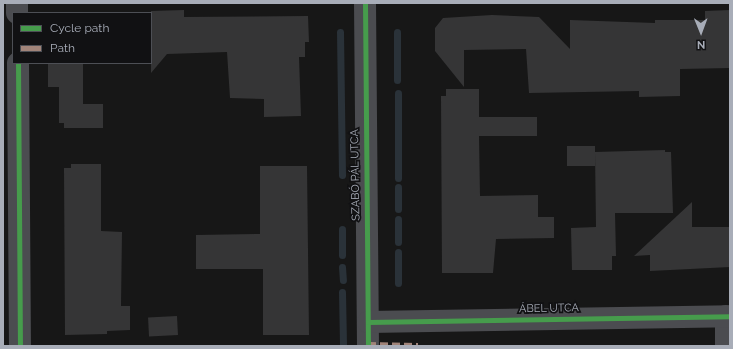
<!DOCTYPE html>
<meta charset="utf-8">
<style>
body{margin:0}
#map{position:relative;width:733px;height:349px;overflow:hidden;background:#171717;font-family:Raleway,sans-serif}
div>[style]{position:absolute}
[style*='--x']{left:calc(var(--x)*1px);top:calc(var(--y)*1px);width:calc(var(--w)*1px);rotate:calc(var(--a)*1deg)}
.stream>*{height:7px;margin:-3.5px;padding:0 3.5px;transform-origin:3.5px;border-radius:3.5px;background:#2a3239}
.building>*{inset:0;background:#353536;transform-origin:0 0}
.minor>*{height:22px;margin:-11px;padding:0 11px;transform-origin:11px;border-radius:11px;background:#4b4c50}
.quiet>*{height:4px;margin-top:-2px;transform-origin:0;background:repeating-linear-gradient(90deg,#a18479 0 8px,transparent 0 12px)}
.cycleway>*{height:5px;margin:-2.5px;padding:0 2.5px;transform-origin:2.5px;border-radius:2.5px;background:#469c4c}
span{translate:-50% -50%;white-space:nowrap;text-align:center;line-height:1.15;-webkit-text-stroke:3.5px #111113;paint-order:stroke}
.street-label{font-size:11px;color:#a8adb8}
.frame{position:absolute;inset:0;border:4px solid #a8adb8;pointer-events:none}
.legend{position:absolute;left:12px;top:12px;width:140px;height:52px;box-sizing:border-box;background:#111113;border:1px solid #4d4f55;margin:0;padding:5px 7px;list-style:none;font-size:12px;color:#a8adb8}
.legend li{display:flex;align-items:center;gap:8px;height:20px}
.legend b{width:20px;border:1px solid #4d4f55}
.north{position:absolute;left:681px;top:12px;width:40px;height:40px;-webkit-text-stroke:3px #111113;paint-order:stroke;rotate:179deg;font-size:11px;font-weight:700;line-height:16px;text-align:center;color:#a8adb8}
.north::after{content:'';display:block;margin:auto;width:14px;height:18px;background:#a8adb8;clip-path:polygon(50% 0,100% 100%,50% 72%,0 100%)}
</style>
<div id="map">
<div class="stream">
<i style="--x:340;--y:32;--w:143;--a:89.2"></i>
<i style="--x:397;--y:32;--w:48;--a:90"></i>
<i style="--x:398;--y:93;--w:85;--a:90"></i>
<i style="--x:398;--y:187;--w:22;--a:90"></i>
<i style="--x:398;--y:219;--w:23;--a:90"></i>
<i style="--x:342;--y:229;--w:26;--a:90"></i>
<i style="--x:398;--y:252;--w:31;--a:90"></i>
<i style="--x:342;--y:267;--w:13;--a:86"></i>
<i style="--x:342;--y:292;--w:54;--a:88.9"></i>
</div>
<div class="building">
<i style="clip-path:polygon(184px 10px,184px 17px,308px 16px,309px 42px,305px 42px,305px 57px,299px 57px,301px 116px,264px 117px,264px 99px,230px 98px,227px 52px,167px 54px,151px 73px,151px 11px)"></i>
<i style="clip-path:polygon(730px 10px,730px 68px,680px 69px,680px 96px,639px 97px,639px 91px,529px 93px,526px 49px,464px 50px,464px 87px,435px 51px,435px 28px,443px 18px,492px 15px,539px 17px,570px 49px,570px 20px,655px 23px,655px 20px,705px 20px,705px 11px)"></i>
<i style="clip-path:polygon(48px 63px,83px 63px,83px 104px,103px 104px,103px 128px,64px 128px,64px 123px,59px 123px,59px 87px,48px 87px)"></i>
<i style="clip-path:polygon(446px 89px,479px 89px,479px 117px,537px 117px,537px 136px,479px 136px,480px 196px,538px 195px,538px 217px,554px 217px,554px 238px,496px 239px,493px 273px,442px 273px,441px 96px,446px 96px)"></i>
<i style="left:595px;top:146px;width:20px;height:28px;rotate:90deg"></i>
<i style="clip-path:polygon(665px 150px,665px 152px,671px 152px,673px 213px,615px 213px,616px 256px,612px 256px,612px 270px,572px 270px,571px 228px,596px 227px,595px 152px)"></i>
<i style="clip-path:polygon(71px 164px,101px 164px,101px 231px,122px 232px,121px 306px,130px 306px,130px 330px,107px 331px,107px 334px,65px 335px,64px 168px,71px 168px)"></i>
<i style="clip-path:polygon(260px 166px,307px 166px,309px 335px,263px 335px,263px 269px,196px 269px,196px 235px,260px 234px)"></i>
<i style="clip-path:polygon(692px 202px,692px 227px,730px 227px,730px 267px,650px 271px,650px 255px,634px 256px)"></i>
<i style="left:177px;top:316px;width:19px;height:29px;rotate:87deg"></i>
</div>
<div class="minor">
<i style="--x:17;--y:3;--w:10;--a:90"></i>
<i style="--x:365;--y:3;--w:343;--a:89.5"></i>
<i style="--x:18;--y:63;--w:283;--a:89.6"></i>
<i style="--x:726;--y:316;--w:30;--a:90"></i>
<i style="--x:368;--y:322;--w:362;--a:-0.9"></i>
</div>
<div class="quiet">
<i style="--x:368;--y:344;--w:50;--a:1.1"></i>
</div>
<div class="cycleway">
<i style="--x:365;--y:3;--w:343;--a:89.5"></i>
<i style="--x:18;--y:63;--w:283;--a:89.6"></i>
<i style="--x:368;--y:322;--w:362;--a:-0.9"></i>
</div>
<div class="street-label">
<span style="left:356px;top:175px;rotate:-91deg">SZABÓ PÁL UTCA</span>
<span style="left:549px;top:309px;rotate:-1deg">ÁBEL UTCA</span>
</div>
<div class="frame"></div>
<ul class="legend">
<li><b style="height:5px;background:#469c4c"></b>Cycle path</li>
<li><b style="height:5px;background:#a18479"></b>Path</li>
</ul>
<div class="north">N</div>
</div>
